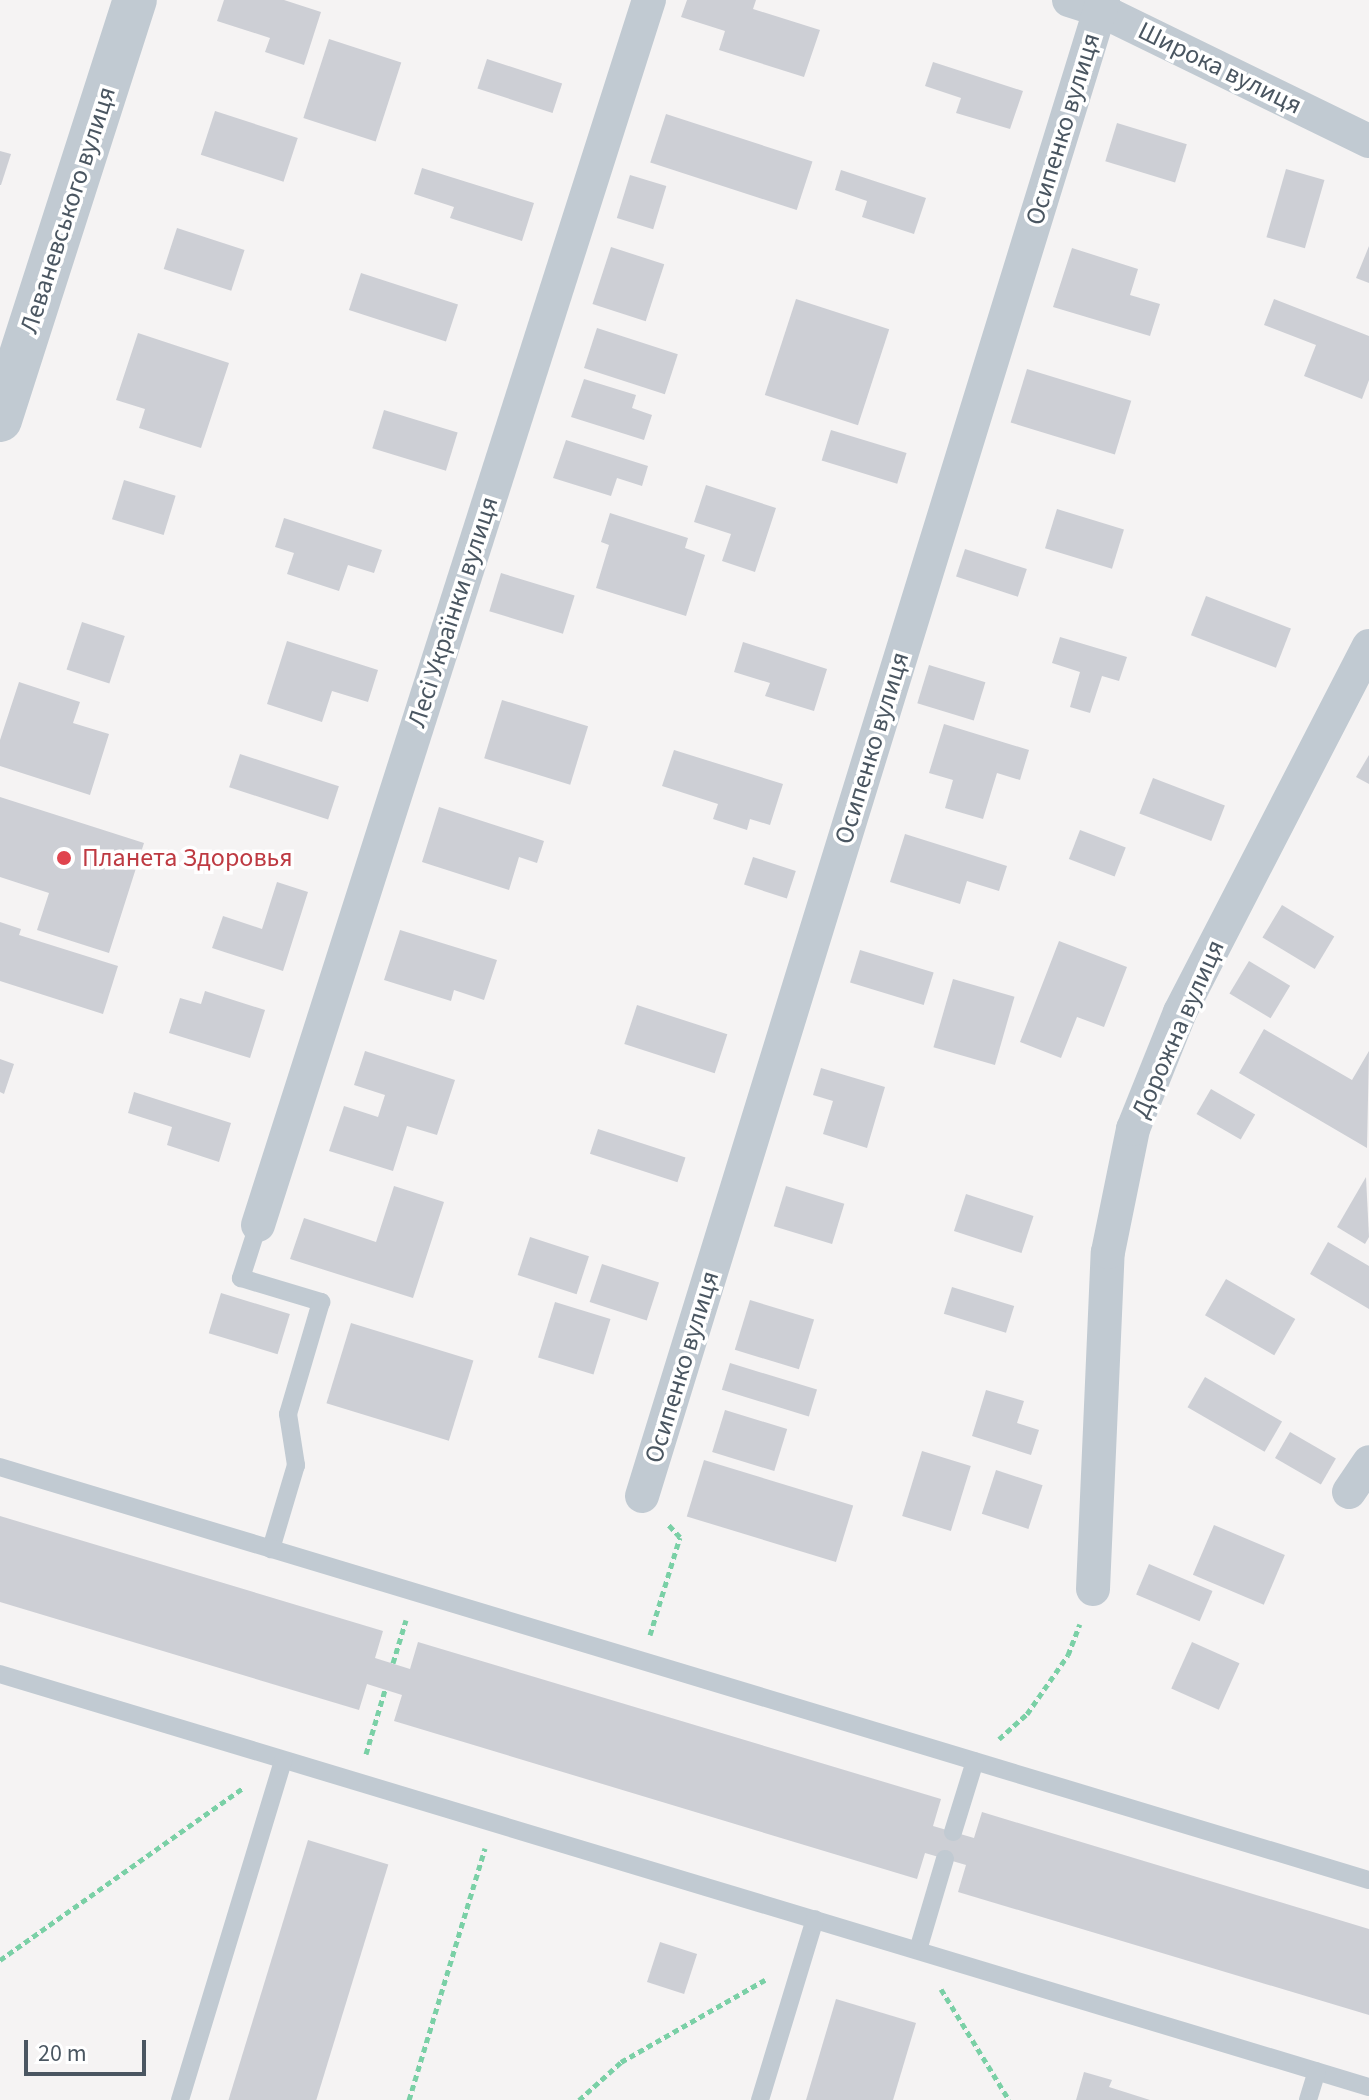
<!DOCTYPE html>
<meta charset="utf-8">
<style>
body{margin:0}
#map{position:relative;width:1369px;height:2100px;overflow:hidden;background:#f5f3f3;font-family:"Source Sans 3",sans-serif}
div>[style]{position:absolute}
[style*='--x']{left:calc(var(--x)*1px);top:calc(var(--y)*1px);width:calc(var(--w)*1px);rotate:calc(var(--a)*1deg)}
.building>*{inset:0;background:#cdcfd5;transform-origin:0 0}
.path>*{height:5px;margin-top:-2.5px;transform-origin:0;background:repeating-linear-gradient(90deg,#7ad0a6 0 6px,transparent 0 10px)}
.service>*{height:18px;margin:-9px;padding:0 9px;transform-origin:9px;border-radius:9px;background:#c1cad2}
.minor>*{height:34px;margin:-17px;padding:0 17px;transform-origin:17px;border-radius:17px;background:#c1cad2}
.tertiary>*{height:44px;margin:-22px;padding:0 22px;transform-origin:22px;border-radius:22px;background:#c1cad2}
.dots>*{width:22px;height:22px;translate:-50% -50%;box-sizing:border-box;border:4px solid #fff;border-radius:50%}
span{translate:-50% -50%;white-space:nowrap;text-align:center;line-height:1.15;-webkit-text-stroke:7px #fff;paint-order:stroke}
.street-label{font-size:26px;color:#4a5661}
.health-label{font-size:26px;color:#be3a42}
.left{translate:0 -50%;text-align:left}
.scale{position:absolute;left:24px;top:2040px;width:122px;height:36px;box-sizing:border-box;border:4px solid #4a5661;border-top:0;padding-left:10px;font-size:24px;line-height:28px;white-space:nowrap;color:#4a5661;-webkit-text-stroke:6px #fff;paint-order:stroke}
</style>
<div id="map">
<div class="building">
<i style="clip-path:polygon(224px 0,284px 0,321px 12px,304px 65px,265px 52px,270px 38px,217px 21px)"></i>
<i style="clip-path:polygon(687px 0,756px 0,753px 9px,820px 30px,804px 77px,719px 50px,725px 31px,681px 17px)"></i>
<i style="left:329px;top:39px;width:76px;height:83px;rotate:18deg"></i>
<i style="left:487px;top:59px;width:79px;height:31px;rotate:18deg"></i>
<i style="clip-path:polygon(933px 62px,1023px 91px,1010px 129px,956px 113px,961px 98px,925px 86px)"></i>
<i style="left:215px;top:111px;width:87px;height:46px;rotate:18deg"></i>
<i style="left:666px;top:114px;width:154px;height:51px;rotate:18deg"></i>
<i style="left:1117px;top:123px;width:73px;height:40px;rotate:17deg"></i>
<i style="clip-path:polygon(0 151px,11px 154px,1px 185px,0 185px)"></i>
<i style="clip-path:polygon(422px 168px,534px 203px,522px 241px,450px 218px,454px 207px,414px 194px)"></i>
<i style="left:1286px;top:169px;width:40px;height:71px;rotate:16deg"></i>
<i style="clip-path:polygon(841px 170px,926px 198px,914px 234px,862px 217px,867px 201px,835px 190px)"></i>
<i style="left:630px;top:175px;width:38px;height:45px;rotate:17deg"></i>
<i style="left:177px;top:228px;width:71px;height:43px;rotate:18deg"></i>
<i style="clip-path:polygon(1369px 246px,1369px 283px,1356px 278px)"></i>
<i style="left:611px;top:247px;width:56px;height:60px;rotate:18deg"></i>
<i style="clip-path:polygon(1072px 248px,1138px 269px,1130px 295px,1160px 304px,1150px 336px,1053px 307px)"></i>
<i style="left:361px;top:273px;width:102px;height:39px;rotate:18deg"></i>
<i style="left:796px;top:299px;width:98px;height:101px;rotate:18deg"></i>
<i style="clip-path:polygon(1274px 299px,1369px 336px,1369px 380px,1362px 399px,1304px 376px,1316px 345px,1264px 325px)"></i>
<i style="left:597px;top:328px;width:85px;height:42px;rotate:18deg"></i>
<i style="clip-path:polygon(138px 333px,229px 363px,201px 448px,139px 428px,145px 409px,116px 400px)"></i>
<i style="left:1027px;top:369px;width:109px;height:56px;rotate:17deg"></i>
<i style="clip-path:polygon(584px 379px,636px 395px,632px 408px,652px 415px,644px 440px,571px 417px)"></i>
<i style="left:384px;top:410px;width:77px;height:40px;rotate:17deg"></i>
<i style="left:831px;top:430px;width:79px;height:32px;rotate:17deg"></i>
<i style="clip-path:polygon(566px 440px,648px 466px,642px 486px,617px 478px,611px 496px,553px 478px)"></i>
<i style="left:124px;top:480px;width:54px;height:41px;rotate:17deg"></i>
<i style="clip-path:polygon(706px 485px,776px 508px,755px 572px,722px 561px,731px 534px,694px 522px)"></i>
<i style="left:1057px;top:509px;width:70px;height:41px;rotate:17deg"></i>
<i style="clip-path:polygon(610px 513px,688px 538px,685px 548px,705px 555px,686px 616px,596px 588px,609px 545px,601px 542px)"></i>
<i style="clip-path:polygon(284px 518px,382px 550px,374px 573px,348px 565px,339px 591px,287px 574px,294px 553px,275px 547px)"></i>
<i style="left:965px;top:549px;width:65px;height:29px;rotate:18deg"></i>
<i style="left:501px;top:573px;width:77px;height:40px;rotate:17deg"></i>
<i style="left:1206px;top:596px;width:91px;height:42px;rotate:21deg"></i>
<i style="left:82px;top:622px;width:45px;height:50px;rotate:18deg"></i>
<i style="clip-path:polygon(1060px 637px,1127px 657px,1119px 681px,1102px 676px,1090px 713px,1070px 707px,1080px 672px,1052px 663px)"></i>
<i style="clip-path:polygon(287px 641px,378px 670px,368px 702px,332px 691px,322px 722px,267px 704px)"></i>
<i style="clip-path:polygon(743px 642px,827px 669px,814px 711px,765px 696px,770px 683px,734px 672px)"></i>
<i style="left:929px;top:665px;width:59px;height:40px;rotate:17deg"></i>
<i style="clip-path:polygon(19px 682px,80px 702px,73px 723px,109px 734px,90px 795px,0 766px,0 740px)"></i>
<i style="left:502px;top:700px;width:90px;height:61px;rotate:17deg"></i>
<i style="clip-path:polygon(944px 724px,1029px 750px,1020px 780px,997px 773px,983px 819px,945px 808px,953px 780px,929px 773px)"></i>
<i style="clip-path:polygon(674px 750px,783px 784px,770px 825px,750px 819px,747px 830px,713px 819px,718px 804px,662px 786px)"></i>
<i style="left:240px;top:754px;width:104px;height:35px;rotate:18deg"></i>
<i style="clip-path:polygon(1369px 755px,1369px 784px,1356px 777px)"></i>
<i style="left:1153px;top:778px;width:77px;height:38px;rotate:21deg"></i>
<i style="clip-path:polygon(0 797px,144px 843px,109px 953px,37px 930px,49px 893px,0 877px)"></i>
<i style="clip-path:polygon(439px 807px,544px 841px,537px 863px,519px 857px,509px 890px,422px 862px)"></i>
<i style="left:1080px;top:830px;width:49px;height:31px;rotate:21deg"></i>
<i style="clip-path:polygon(905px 834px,1007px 866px,999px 891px,967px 881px,960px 904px,890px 882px)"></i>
<i style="left:753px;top:857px;width:45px;height:29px;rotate:18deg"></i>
<i style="clip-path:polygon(277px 882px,308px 892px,283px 971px,212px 948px,223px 916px,262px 929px)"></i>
<i style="left:1282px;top:905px;width:61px;height:38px;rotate:31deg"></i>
<i style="clip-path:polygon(0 922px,21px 929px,19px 935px,118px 966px,103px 1014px,0 981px)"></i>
<i style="clip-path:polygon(400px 930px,497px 960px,484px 1000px,454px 990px,451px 1001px,384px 980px)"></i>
<i style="clip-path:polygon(1059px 941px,1127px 967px,1104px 1027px,1077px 1017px,1061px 1058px,1020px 1042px)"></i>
<i style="left:860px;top:950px;width:77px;height:34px;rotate:17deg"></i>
<i style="left:1249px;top:961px;width:48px;height:38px;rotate:31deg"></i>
<i style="left:953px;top:979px;width:64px;height:71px;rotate:16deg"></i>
<i style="clip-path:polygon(205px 991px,265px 1010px,250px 1058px,169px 1033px,180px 998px,201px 1004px)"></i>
<i style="left:637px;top:1005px;width:95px;height:41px;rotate:18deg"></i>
<i style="clip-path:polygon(1264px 1029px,1352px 1080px,1369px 1051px,1367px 1148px,1239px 1073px)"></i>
<i style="clip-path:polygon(365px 1051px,455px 1080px,437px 1135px,407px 1126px,393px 1171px,329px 1151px,344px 1106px,378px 1117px,385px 1095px,354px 1085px)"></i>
<i style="clip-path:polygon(0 1059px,14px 1064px,4px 1094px,0 1092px)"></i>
<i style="clip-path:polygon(821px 1068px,885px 1087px,867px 1148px,823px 1134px,833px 1101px,813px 1095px)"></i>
<i style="left:1211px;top:1089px;width:51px;height:29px;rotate:30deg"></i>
<i style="clip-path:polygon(134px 1092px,231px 1123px,219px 1162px,167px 1145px,172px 1127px,128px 1113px)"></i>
<i style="left:598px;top:1129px;width:92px;height:26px;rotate:18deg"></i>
<i style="clip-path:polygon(1366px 1177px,1369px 1237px,1365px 1244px,1337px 1227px)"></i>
<i style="clip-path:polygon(394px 1186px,444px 1202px,413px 1298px,290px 1259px,304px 1218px,376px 1242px)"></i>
<i style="left:786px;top:1186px;width:61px;height:42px;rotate:17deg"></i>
<i style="left:966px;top:1194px;width:71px;height:39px;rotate:18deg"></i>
<i style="left:530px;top:1237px;width:62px;height:40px;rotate:18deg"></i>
<i style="clip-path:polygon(1328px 1242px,1369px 1266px,1369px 1309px,1310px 1274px)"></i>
<i style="left:602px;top:1264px;width:60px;height:40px;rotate:18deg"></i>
<i style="left:1226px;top:1279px;width:80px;height:42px;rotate:30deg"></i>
<i style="left:952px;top:1287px;width:65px;height:28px;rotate:17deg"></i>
<i style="left:221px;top:1293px;width:72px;height:42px;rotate:17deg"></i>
<i style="left:750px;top:1300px;width:67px;height:52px;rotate:17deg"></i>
<i style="left:555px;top:1302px;width:58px;height:58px;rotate:17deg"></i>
<i style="left:351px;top:1323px;width:128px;height:84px;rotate:17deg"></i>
<i style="left:730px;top:1363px;width:91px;height:28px;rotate:17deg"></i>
<i style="left:1205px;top:1377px;width:89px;height:35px;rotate:30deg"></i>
<i style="clip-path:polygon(986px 1390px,1024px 1401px,1017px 1423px,1039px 1430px,1031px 1455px,972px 1436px)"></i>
<i style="left:725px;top:1410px;width:65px;height:44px;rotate:17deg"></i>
<i style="left:1290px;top:1432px;width:53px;height:30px;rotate:30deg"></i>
<i style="left:922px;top:1451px;width:51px;height:68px;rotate:17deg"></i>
<i style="left:704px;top:1460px;width:156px;height:59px;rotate:17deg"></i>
<i style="left:996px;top:1470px;width:49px;height:46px;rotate:18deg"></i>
<i style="clip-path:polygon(0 1516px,383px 1631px,375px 1658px,410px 1669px,418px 1642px,941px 1799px,933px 1826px,974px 1838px,982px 1812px,1369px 1929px,1369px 2015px,958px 1892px,966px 1865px,925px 1853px,917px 1879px,394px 1721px,402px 1695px,367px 1684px,359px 1710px,0 1602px)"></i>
<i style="left:1214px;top:1525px;width:77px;height:54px;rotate:23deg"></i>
<i style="left:1149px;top:1564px;width:69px;height:33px;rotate:23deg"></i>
<i style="left:1192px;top:1642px;width:52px;height:51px;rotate:24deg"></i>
<i style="left:308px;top:1840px;width:84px;height:272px;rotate:17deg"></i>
<i style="left:660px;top:1942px;width:39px;height:42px;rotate:18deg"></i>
<i style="clip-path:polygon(836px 1999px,916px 2023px,893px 2100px,806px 2100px)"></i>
<i style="clip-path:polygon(1084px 2072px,1112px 2080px,1109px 2087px,1150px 2100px,1076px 2100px)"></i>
</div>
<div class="path">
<i style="--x:650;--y:1635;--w:102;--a:-73"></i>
<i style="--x:680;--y:1537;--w:19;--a:-133"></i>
<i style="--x:393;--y:1663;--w:45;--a:-73.2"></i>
<i style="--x:999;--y:1739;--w:38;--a:-42"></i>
<i style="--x:1027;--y:1714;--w:72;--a:-55.2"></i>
<i style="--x:1068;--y:1655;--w:33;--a:-69"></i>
<i style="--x:366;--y:1754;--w:67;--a:-73.5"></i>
<i style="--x:0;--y:1960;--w:299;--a:-35.3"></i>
<i style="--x:941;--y:1989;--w:130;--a:58.5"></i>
<i style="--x:409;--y:2100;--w:263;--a:-73.2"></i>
<i style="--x:579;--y:2100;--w:57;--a:-42.1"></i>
<i style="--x:621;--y:2062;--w:166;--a:-29.7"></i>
</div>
<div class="service">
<i style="--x:258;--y:1225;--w:56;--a:107.8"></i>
<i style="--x:241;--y:1278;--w:84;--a:16.7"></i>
<i style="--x:321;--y:1302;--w:117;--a:106.4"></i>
<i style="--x:288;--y:1414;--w:52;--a:81.1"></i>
<i style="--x:296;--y:1465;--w:88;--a:106.6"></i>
<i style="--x:0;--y:1467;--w:1430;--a:16.79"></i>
<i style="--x:0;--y:1674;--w:1430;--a:16.79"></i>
<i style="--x:953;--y:1832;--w:74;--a:-72.8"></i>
<i style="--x:918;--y:1950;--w:95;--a:-73.5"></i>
<i style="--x:180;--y:2100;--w:355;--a:-73.1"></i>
<i style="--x:760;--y:2100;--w:189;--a:-73.1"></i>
<i style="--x:1308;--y:2100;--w:30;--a:-73"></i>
</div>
<div class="minor">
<i style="--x:1069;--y:0;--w:33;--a:18"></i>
<i style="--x:1100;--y:10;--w:299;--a:26"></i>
<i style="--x:258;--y:1225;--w:1286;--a:-72.3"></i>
<i style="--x:1349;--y:1492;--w:36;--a:-56"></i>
<i style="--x:642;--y:1496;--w:1565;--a:-72.87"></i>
<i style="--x:1093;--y:1589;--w:337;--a:-87.5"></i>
<i style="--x:1108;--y:1252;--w:126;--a:-78.5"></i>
<i style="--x:1133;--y:1129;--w:126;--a:-68.1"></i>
<i style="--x:1180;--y:1012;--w:412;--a:-62.7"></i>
</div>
<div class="tertiary">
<i style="--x:0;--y:420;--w:441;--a:-72.2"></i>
</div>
<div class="dots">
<i style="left:64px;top:858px;background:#e0444e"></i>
</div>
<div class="street-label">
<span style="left:1220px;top:68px;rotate:26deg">Широка вулиця</span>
<span style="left:1063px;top:129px;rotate:-73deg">Осипенко вулиця</span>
<span style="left:68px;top:210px;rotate:-72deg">Леваневського вулиця</span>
<span style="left:453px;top:612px;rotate:-72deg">Лесі Українки вулиця</span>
<span style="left:872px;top:748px;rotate:-73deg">Осипенко вулиця</span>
<span style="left:1178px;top:1029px;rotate:-66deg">Дорожна вулиця</span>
<span style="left:682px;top:1367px;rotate:-73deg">Осипенко вулиця</span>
</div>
<div class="health-label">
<span class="left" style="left:82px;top:858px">Планета Здоровья</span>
</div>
<div class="scale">20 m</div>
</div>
